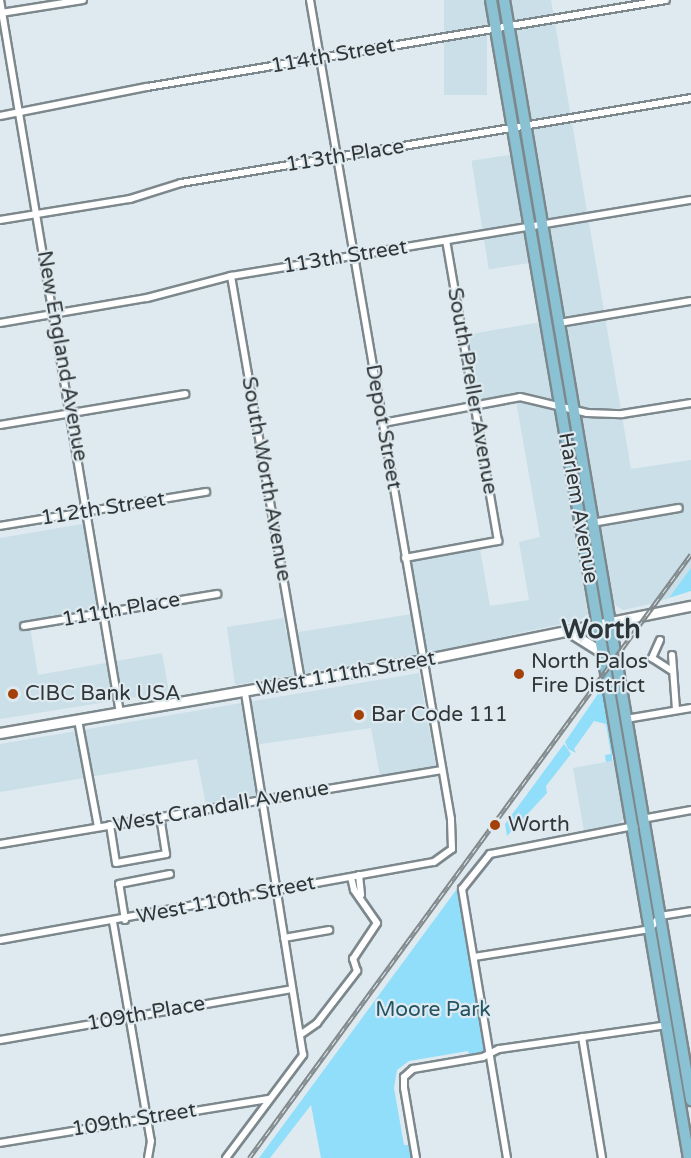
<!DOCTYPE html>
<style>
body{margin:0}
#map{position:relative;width:691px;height:1158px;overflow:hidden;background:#deeaef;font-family:"Varela Round",sans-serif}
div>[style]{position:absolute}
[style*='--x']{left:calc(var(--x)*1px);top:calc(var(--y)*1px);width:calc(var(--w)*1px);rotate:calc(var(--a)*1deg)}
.built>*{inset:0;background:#cadfe7;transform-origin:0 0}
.green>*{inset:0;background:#91defa}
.roads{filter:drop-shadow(2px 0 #7d888d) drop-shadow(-2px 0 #7d888d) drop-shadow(0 2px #7d888d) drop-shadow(0 -2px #7d888d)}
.street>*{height:6px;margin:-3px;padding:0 3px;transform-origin:3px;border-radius:3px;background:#fff}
.secondary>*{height:9px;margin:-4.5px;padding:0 4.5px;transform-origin:4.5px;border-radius:4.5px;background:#fff}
.primary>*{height:10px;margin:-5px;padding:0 5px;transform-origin:5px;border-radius:5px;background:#8ac2d4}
.rail>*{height:4.5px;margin-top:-2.25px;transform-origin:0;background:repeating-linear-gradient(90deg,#deeaef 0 7px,#81898c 0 14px);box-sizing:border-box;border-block:2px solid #81898c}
.dots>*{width:16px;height:16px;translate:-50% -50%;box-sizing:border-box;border:3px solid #deeaef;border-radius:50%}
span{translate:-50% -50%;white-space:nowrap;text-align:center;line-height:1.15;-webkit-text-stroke:4.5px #deeaef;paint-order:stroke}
.street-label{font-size:21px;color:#313638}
.poi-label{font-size:21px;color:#313638}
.left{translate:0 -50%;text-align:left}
.park-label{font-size:21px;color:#235464}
.district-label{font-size:27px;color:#2c3639;font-weight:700}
</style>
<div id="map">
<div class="built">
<i style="left:444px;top:0;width:43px;height:95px"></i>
<i style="clip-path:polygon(508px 0,551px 0,631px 469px,691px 460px,691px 568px,669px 598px,651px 604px,623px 610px,612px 603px)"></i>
<i style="left:514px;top:154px;width:110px;height:43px;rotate:81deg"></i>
<i style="clip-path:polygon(541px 322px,588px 614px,580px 620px,437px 651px,235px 685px,227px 627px,284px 618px,286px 634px,292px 633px,418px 613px,409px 561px,480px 549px,490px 606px,529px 600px,519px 542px,540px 537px,515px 395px,476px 402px,466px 335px)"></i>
<i style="clip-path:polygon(88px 523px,102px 615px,30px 627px,38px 675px,162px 653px,169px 692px,0 719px,0 538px)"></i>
<i style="clip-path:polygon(419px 673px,436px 766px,380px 776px,371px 728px,248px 746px,256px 797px,206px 805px,197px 759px,0 792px,0 744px)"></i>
<i style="clip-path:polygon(617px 760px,625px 818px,618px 824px,584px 831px,573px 768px)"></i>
</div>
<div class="green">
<i style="clip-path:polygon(691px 568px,691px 591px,669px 598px,679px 584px)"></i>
<i style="clip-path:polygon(602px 688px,612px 739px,612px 761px,606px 762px,605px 755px,611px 754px,606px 724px,594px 721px,574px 749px,576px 753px,568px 749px,565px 742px)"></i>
<i style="clip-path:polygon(564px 744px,571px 754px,546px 786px,547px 793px,507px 836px,505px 824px)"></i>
<i style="clip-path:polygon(465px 878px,460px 897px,486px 1050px,469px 1056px,468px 1051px,409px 1061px,397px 1070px,394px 1088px,404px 1145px,410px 1145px,412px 1158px,321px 1158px,311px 1105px,270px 1158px,259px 1158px)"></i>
</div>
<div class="roads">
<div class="street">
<i style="--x:0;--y:0;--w:723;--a:80.45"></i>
<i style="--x:1;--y:13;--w:83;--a:-9"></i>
<i style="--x:0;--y:116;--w:150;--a:-11.2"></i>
<i style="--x:147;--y:87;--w:526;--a:-9.52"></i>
<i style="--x:0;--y:220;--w:132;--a:-9.2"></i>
<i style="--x:130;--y:199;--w:53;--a:-17.4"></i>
<i style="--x:181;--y:183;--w:517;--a:-9.46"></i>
<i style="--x:231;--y:276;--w:412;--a:80.2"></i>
<i style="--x:0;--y:323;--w:149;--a:-9.7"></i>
<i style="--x:147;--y:298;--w:87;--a:-14.7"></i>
<i style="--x:231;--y:276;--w:466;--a:-9.4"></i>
<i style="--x:559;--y:323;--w:134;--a:-9.5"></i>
<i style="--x:383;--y:423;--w:139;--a:-10.7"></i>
<i style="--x:520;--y:397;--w:69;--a:13.4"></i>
<i style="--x:587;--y:413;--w:35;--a:2"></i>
<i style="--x:622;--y:414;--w:70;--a:-9.1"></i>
<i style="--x:0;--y:425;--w:188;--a:-9.5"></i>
<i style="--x:592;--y:523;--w:88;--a:-9.8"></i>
<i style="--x:0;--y:526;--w:209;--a:-9.4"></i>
<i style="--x:405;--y:558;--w:95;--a:-10.4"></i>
<i style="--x:498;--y:541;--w:304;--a:-99.8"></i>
<i style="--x:24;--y:626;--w:196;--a:-9.4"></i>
<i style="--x:660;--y:640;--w:20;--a:114"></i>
<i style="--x:652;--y:658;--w:24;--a:33"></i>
<i style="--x:672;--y:655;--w:55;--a:85.8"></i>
<i style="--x:626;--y:719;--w:66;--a:-9.6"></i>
<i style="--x:78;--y:720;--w:109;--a:79.4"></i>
<i style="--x:642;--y:819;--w:50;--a:-10.4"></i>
<i style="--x:110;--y:825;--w:38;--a:81"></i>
<i style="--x:116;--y:863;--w:51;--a:-10.2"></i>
<i style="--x:166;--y:854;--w:37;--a:-99"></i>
<i style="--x:0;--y:844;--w:448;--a:-9.5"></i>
<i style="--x:359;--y:875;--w:20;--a:84"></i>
<i style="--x:125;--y:920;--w:36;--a:-99"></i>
<i style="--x:119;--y:884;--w:52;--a:-11.1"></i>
<i style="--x:113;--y:922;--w:222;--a:80.2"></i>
<i style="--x:151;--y:1141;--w:17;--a:100"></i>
<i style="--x:284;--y:938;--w:46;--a:-10.1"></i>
<i style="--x:0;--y:940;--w:441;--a:-10.2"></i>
<i style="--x:434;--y:862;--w:22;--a:-36"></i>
<i style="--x:452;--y:849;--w:30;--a:-92"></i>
<i style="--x:451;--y:819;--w:831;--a:-99.77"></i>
<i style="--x:474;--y:957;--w:178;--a:-9"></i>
<i style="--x:650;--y:929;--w:16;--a:-52"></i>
<i style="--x:660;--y:916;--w:31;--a:-9"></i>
<i style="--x:300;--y:1035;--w:21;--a:-35"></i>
<i style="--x:317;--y:1023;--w:66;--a:-52.4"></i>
<i style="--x:357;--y:971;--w:13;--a:-108"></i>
<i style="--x:353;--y:959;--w:43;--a:-56.3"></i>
<i style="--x:377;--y:923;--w:40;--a:-124.9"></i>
<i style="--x:354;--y:890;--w:13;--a:-103"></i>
<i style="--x:582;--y:1037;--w:123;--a:80.6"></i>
<i style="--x:0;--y:1040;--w:296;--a:-9.9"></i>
<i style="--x:0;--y:1143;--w:272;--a:-9.3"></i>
<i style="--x:226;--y:1158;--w:129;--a:-53.2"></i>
<i style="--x:303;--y:1055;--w:368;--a:-99.1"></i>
<i style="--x:416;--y:1158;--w:71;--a:-99.7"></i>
<i style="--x:404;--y:1088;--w:11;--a:-90"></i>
<i style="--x:404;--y:1077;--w:12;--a:-42"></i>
<i style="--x:413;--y:1069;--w:71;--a:-9.7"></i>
<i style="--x:483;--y:1057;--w:18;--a:-27"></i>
<i style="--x:499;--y:1049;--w:170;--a:-8.1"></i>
<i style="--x:507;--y:1158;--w:273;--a:-99.5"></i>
<i style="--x:462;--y:889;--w:45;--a:-51.3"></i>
<i style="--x:490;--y:854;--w:147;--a:-11"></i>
</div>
<div class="secondary">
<i style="--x:568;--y:631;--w:40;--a:32"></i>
<i style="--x:0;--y:733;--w:428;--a:-9.8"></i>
<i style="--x:422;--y:660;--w:274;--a:-11.4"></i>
</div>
<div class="primary">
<i style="--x:491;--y:0;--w:1175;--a:80.3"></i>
<i style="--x:504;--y:0;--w:1116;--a:80.35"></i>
</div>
</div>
<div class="rail">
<i style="--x:249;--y:1158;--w:748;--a:-53.8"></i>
</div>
<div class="dots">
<i style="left:519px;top:674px;background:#a44009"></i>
<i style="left:13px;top:694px;background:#a44009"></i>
<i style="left:359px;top:715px;background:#a44009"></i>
<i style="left:495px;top:825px;background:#a44009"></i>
</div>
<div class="street-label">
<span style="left:333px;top:56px;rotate:-10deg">114th Street</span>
<span style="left:345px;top:156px;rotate:-9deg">113th Place</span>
<span style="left:345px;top:257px;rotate:-9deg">113th Street</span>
<span style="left:62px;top:356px;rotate:80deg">New England Avenue</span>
<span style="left:472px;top:391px;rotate:80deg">South Preller Avenue</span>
<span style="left:383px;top:427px;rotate:80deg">Depot Street</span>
<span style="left:266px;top:479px;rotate:80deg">South Worth Avenue</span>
<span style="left:578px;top:508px;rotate:80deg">Harlem Avenue</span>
<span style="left:103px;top:509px;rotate:-9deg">112th Street</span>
<span style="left:121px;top:610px;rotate:-10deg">111th Place</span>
<span style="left:346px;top:674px;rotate:-10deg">West 111th Street</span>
<span style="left:221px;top:807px;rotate:-10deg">West Crandall Avenue</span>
<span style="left:226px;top:900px;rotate:-11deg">West 110th Street</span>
<span style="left:146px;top:1014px;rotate:-10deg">109th Place</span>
<span style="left:134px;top:1120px;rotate:-9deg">109th Street</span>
</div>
<div class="poi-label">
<span class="left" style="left:531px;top:674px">North Palos<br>Fire District</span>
<span class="left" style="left:25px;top:694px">CIBC Bank USA</span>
<span class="left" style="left:371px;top:715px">Bar Code 111</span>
<span class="left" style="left:508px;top:825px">Worth</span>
</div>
<div class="park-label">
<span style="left:433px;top:1010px">Moore Park</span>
</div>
<div class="district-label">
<span style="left:601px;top:630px">Worth</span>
</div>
</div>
